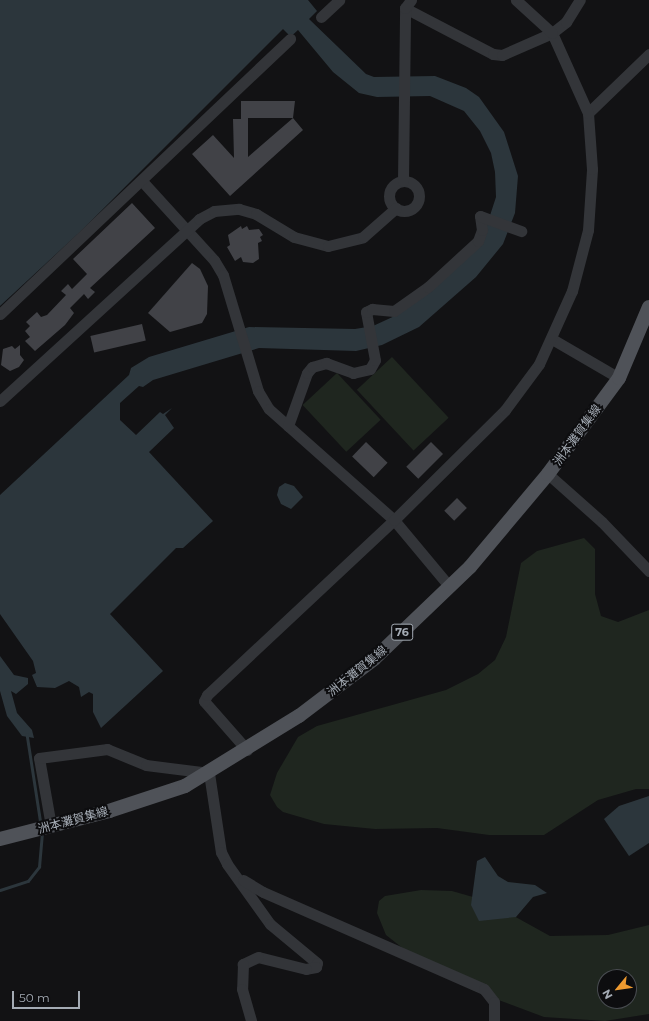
<!DOCTYPE html>
<meta charset="utf-8">
<style>
body{margin:0}
#map{position:relative;width:649px;height:1021px;overflow:hidden;background:#121214;font-family:Montserrat,"Noto Sans JP",sans-serif}
div>[style]{position:absolute}
[style*='--x']{left:calc(var(--x)*1px);top:calc(var(--y)*1px);width:calc(var(--w)*1px);rotate:calc(var(--a)*1deg)}
.green>*{inset:0;background:#1f261f;transform-origin:0 0}
.water>*{inset:0;background:#2c363c}
.pier>*{inset:0;background:#121214;transform-origin:0 0}
.stream>*{height:2.5px;margin:-1.25px;padding:0 1.25px;transform-origin:1.25px;border-radius:1.25px;background:#2c363c}
.building>*{inset:0;background:#414247;transform-origin:0 0}
.minor>*{height:11px;margin:-5.5px;padding:0 5.5px;transform-origin:5.5px;border-radius:5.5px;background:#333539}
.minor>.ring{margin:-5.5px;padding:0;box-sizing:content-box;background:none;border:11px solid #333539;border-radius:50%}
.major>*{height:14px;margin:-7px;padding:0 7px;transform-origin:7px;border-radius:7px;background:#4f5258}
span{translate:-50% -50%;white-space:nowrap;text-align:center;line-height:1.15;-webkit-text-stroke:4px #0d0d0f;paint-order:stroke}
.shield-label span{padding:1px 3px;background:#0d0d0f;border:1px solid;border-radius:3px;-webkit-text-stroke-width:0}
.shield-label{font-size:11px;color:#a4abb4;font-weight:700}
.street-label{font-size:12px;color:#a4abb4}
.north{position:absolute;left:597px;top:969px;width:40px;height:40px;box-sizing:border-box;background:#0d0d0f;border:1px solid #494c51;border-radius:50%;rotate:241deg;font-size:11px;font-weight:700;line-height:16px;text-align:center;color:#a4abb4}
.north::after{content:'';display:block;margin:auto;width:14px;height:18px;background:#ee9a30;clip-path:polygon(50% 0,100% 100%,50% 72%,0 100%)}
.scale{position:absolute;left:12px;top:991px;width:68px;height:18px;box-sizing:border-box;border:2px solid #a4abb4;border-top:0;padding-left:5px;font-size:12px;line-height:14px;white-space:nowrap;color:#a4abb4;-webkit-text-stroke:3px #0d0d0f;paint-order:stroke}
</style>
<div id="map">
<div class="green">
<i style="left:392px;top:357px;width:83px;height:48px;rotate:47deg"></i>
<i style="left:337px;top:373px;width:64px;height:47px;rotate:47deg"></i>
<i style="clip-path:polygon(584px 538px,595px 549px,595px 594px,601px 616px,618px 622px,649px 610px,649px 789px,636px 789px,598px 800px,544px 835px,489px 835px,437px 828px,375px 829px,324px 824px,283px 812px,277px 807px,270px 795px,277px 773px,298px 737px,317px 726px,446px 690px,478px 674px,495px 660px,506px 637px,521px 563px,537px 551px)"></i>
<i style="clip-path:polygon(evenodd,421px 890px,452px 891px,487px 901px,550px 936px,608px 935px,649px 925px,649px 1014px,605px 1021px,544px 1017px,472px 990px,419px 961px,386px 935px,377px 913px,379px 901px,385px 896px,421px 890px,605px 977px,629px 977px,629px 1001px,605px 1001px,605px 977px)"></i>
</div>
<div class="water">
<i style="clip-path:polygon(0 0,308px 0,317px 11px,309px 19px,366px 74px,374px 77px,435px 76px,466px 88px,479px 97px,504px 132px,518px 176px,515px 213px,503px 244px,476px 277px,419px 327px,382px 345px,356px 351px,259px 348px,153px 380px,143px 387px,139px 386px,120px 403px,120px 420px,136px 435px,160px 412px,163px 414px,172px 408px,165px 415px,174px 428px,149px 452px,213px 521px,183px 548px,176px 548px,110px 614px,163px 671px,101px 728px,93px 712px,93px 694px,89px 692px,81px 697px,79px 687px,69px 681px,55px 688px,37px 687px,32px 675px,36px 673px,33px 661px,0 614px,0 495px,129px 375px,131px 368px,149px 357px,249px 327px,355px 329px,373px 326px,399px 314px,440px 281px,483px 237px,496px 197px,495px 172px,491px 153px,480px 131px,464px 111px,430px 96px,377px 97px,359px 93px,333px 72px,298px 30px,0 306px)"></i>
<i style="clip-path:polygon(285px 483px,294px 486px,303px 497px,291px 509px,281px 504px,277px 495px,279px 487px)"></i>
<i style="clip-path:polygon(0 656px,14px 675px,28px 678px,28px 684px,16px 694px,11px 691px,17px 713px,32px 730px,34px 738px,22px 736px,7px 716px,0 691px)"></i>
<i style="clip-path:polygon(649px 796px,649px 843px,629px 856px,604px 819px,619px 806px)"></i>
<i style="clip-path:polygon(485px 857px,498px 876px,508px 882px,535px 885px,547px 893px,533px 897px,516px 917px,479px 921px,471px 905px,477px 861px)"></i>
</div>
<div class="pier">
<i style="left:283px;top:29px;width:8px;height:386px;rotate:45deg"></i>
</div>
<div class="stream">
<i style="--x:27;--y:734;--w:91;--a:81.2"></i>
<i style="--x:0;--y:890;--w:29;--a:-18"></i>
<i style="--x:28;--y:881;--w:18;--a:-52"></i>
<i style="--x:39;--y:867;--w:34;--a:-85"></i>
</div>
<div class="building">
<i style="clip-path:polygon(evenodd,241px 101px,295px 101px,293px 118px,303px 130px,230px 196px,192px 154px,213px 135px,234px 158px,233px 119px,241px 119px,241px 101px,248px 118px,293px 118px,248px 157px,248px 118px)"></i>
<i style="clip-path:polygon(132px 203px,155px 228px,90px 288px,95px 292px,88px 299px,84px 294px,70px 308px,74px 313px,65px 325px,35px 351px,25px 341px,30px 337px,25px 331px,30px 326px,26px 322px,37px 312px,41px 317px,47px 315px,66px 295px,61px 291px,68px 284px,72px 289px,87px 274px,73px 259px)"></i>
<i style="clip-path:polygon(241px 226px,242px 229px,247px 226px,249px 230px,259px 229px,263px 235px,260px 237px,262px 241px,258px 243px,259px 259px,253px 263px,243px 262px,241px 257px,235px 261px,227px 247px,230px 245px,228px 235px)"></i>
<i style="clip-path:polygon(192px 263px,200px 269px,208px 286px,207px 314px,202px 323px,170px 332px,148px 313px)"></i>
<i style="left:142px;top:324px;width:17px;height:53px;rotate:77deg"></i>
<i style="clip-path:polygon(20px 345px,20px 355px,24px 360px,19px 367px,10px 371px,1px 365px,3px 349px,12px 346px,15px 349px)"></i>
<i style="left:366px;top:442px;width:30px;height:20px;rotate:44deg"></i>
<i style="left:431px;top:442px;width:17px;height:35px;rotate:45deg"></i>
<i style="left:457px;top:498px;width:14px;height:18px;rotate:45deg"></i>
</div>
<div class="minor">
<i style="--x:405;--y:8;--w:99;--a:27.6"></i>
<i style="--x:493;--y:54;--w:9;--a:6"></i>
<i style="--x:502;--y:55;--w:55;--a:-23.7"></i>
<i style="--x:552;--y:33;--w:18;--a:-38"></i>
<i style="--x:566;--y:22;--w:26;--a:-58"></i>
<i style="--x:321;--y:17;--w:25;--a:-43"></i>
<i style="--x:588;--y:113;--w:85;--a:-44"></i>
<i class="ring" style="left:389px;top:181px;width:19px;height:19px"></i>
<i style="--x:142;--y:181;--w:107;--a:47.7"></i>
<i style="--x:214;--y:260;--w:17;--a:59"></i>
<i style="--x:223;--y:275;--w:121;--a:73.2"></i>
<i style="--x:258;--y:391;--w:21;--a:59"></i>
<i style="--x:269;--y:409;--w:167;--a:41.6"></i>
<i style="--x:394;--y:520;--w:86;--a:50.2"></i>
<i style="--x:403;--y:181;--w:173;--a:-89.3"></i>
<i style="--x:405;--y:8;--w:10;--a:-53"></i>
<i style="--x:0;--y:314;--w:400;--a:-43.5"></i>
<i style="--x:552;--y:339;--w:78;--a:30.2"></i>
<i style="--x:0;--y:401;--w:270;--a:-42.4"></i>
<i style="--x:199;--y:219;--w:17;--a:-28"></i>
<i style="--x:214;--y:211;--w:25;--a:-5"></i>
<i style="--x:239;--y:209;--w:18;--a:16"></i>
<i style="--x:256;--y:214;--w:44;--a:31.2"></i>
<i style="--x:294;--y:237;--w:35;--a:15"></i>
<i style="--x:328;--y:246;--w:36;--a:-14"></i>
<i style="--x:363;--y:237;--w:44;--a:-41.3"></i>
<i style="--x:288;--y:426;--w:56;--a:-70.3"></i>
<i style="--x:307;--y:373;--w:8;--a:-50"></i>
<i style="--x:312;--y:367;--w:15;--a:-16"></i>
<i style="--x:326;--y:363;--w:29;--a:20"></i>
<i style="--x:353;--y:373;--w:17;--a:-13"></i>
<i style="--x:370;--y:369;--w:10;--a:-61"></i>
<i style="--x:375;--y:360;--w:49;--a:-100.6"></i>
<i style="--x:366;--y:312;--w:7;--a:-27"></i>
<i style="--x:372;--y:309;--w:22;--a:5"></i>
<i style="--x:394;--y:311;--w:42;--a:-35.2"></i>
<i style="--x:428;--y:287;--w:68;--a:-42.6"></i>
<i style="--x:478;--y:241;--w:12;--a:-70"></i>
<i style="--x:482;--y:230;--w:14;--a:-98"></i>
<i style="--x:480;--y:216;--w:44;--a:20.1"></i>
<i style="--x:548;--y:474;--w:72;--a:41.6"></i>
<i style="--x:602;--y:522;--w:68;--a:46.2"></i>
<i style="--x:247;--y:750;--w:65;--a:-131.3"></i>
<i style="--x:204;--y:701;--w:7;--a:-63"></i>
<i style="--x:207;--y:695;--w:256;--a:-43.1"></i>
<i style="--x:394;--y:520;--w:156;--a:-44.7"></i>
<i style="--x:505;--y:410;--w:57;--a:-53.5"></i>
<i style="--x:539;--y:364;--w:80;--a:-65.7"></i>
<i style="--x:572;--y:291;--w:63;--a:-75.3"></i>
<i style="--x:588;--y:230;--w:61;--a:-86.2"></i>
<i style="--x:592;--y:169;--w:56;--a:-94.1"></i>
<i style="--x:588;--y:113;--w:88;--a:-114.2"></i>
<i style="--x:552;--y:33;--w:49;--a:-137.5"></i>
<i style="--x:51;--y:826;--w:69;--a:-100"></i>
<i style="--x:39;--y:758;--w:69;--a:-7.5"></i>
<i style="--x:107;--y:749;--w:42;--a:22.3"></i>
<i style="--x:146;--y:765;--w:64;--a:7.2"></i>
<i style="--x:209;--y:773;--w:80;--a:81.4"></i>
<i style="--x:221;--y:852;--w:13;--a:63"></i>
<i style="--x:227;--y:864;--w:74;--a:54.4"></i>
<i style="--x:270;--y:924;--w:61;--a:39.7"></i>
<i style="--x:317;--y:963;--w:4;--a:104"></i>
<i style="--x:316;--y:967;--w:10;--a:169"></i>
<i style="--x:306;--y:969;--w:49;--a:-166"></i>
<i style="--x:258;--y:957;--w:17;--a:155"></i>
<i style="--x:243;--y:964;--w:25;--a:92"></i>
<i style="--x:242;--y:989;--w:33;--a:74"></i>
<i style="--x:243;--y:880;--w:23;--a:31"></i>
<i style="--x:263;--y:892;--w:241;--a:23.7"></i>
<i style="--x:484;--y:989;--w:16;--a:52"></i>
<i style="--x:494;--y:1002;--w:19;--a:90"></i>
</div>
<div class="major">
<i style="--x:0;--y:839;--w:113;--a:-14.4"></i>
<i style="--x:109;--y:811;--w:80;--a:-18.2"></i>
<i style="--x:185;--y:786;--w:134;--a:-31.6"></i>
<i style="--x:299;--y:716;--w:94;--a:-37.2"></i>
<i style="--x:374;--y:659;--w:133;--a:-43.8"></i>
<i style="--x:470;--y:567;--w:121;--a:-50"></i>
<i style="--x:548;--y:474;--w:119;--a:-53.5"></i>
<i style="--x:619;--y:378;--w:77;--a:-67.1"></i>
</div>
<div class="shield-label">
<span style="left:402px;top:632px">76</span>
</div>
<div class="street-label">
<span style="left:577px;top:435px;rotate:-54deg">洲本灘賀集線</span>
<span style="left:357px;top:671px;rotate:-39deg">洲本灘賀集線</span>
<span style="left:73px;top:820px;rotate:-15deg">洲本灘賀集線</span>
</div>
<div class="north">N</div>
<div class="scale">50 m</div>
</div>
